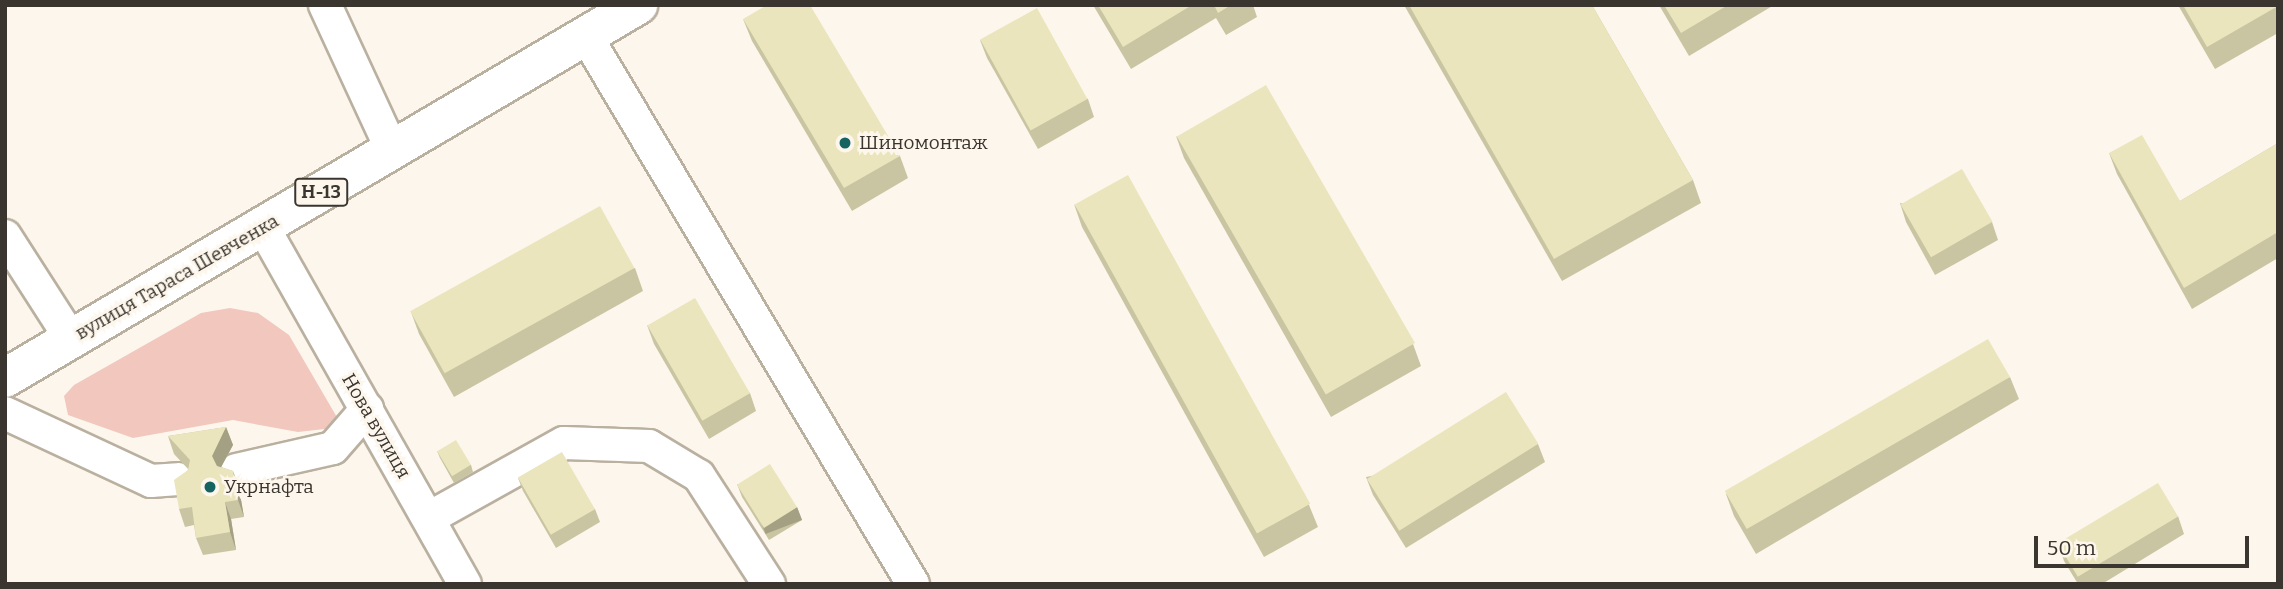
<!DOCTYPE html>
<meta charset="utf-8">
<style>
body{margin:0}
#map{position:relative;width:2283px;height:589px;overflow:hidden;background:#fdf6ec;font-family:Bitter,serif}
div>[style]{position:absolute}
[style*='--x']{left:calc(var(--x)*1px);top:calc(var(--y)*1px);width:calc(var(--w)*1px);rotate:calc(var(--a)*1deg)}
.green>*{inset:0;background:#f1c7be}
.roads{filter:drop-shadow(2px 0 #bab0a0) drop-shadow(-2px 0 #bab0a0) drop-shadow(0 2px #bab0a0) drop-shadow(0 -2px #bab0a0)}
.minor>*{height:32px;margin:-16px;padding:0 16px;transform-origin:16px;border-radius:16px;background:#fff}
.major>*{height:38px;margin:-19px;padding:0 19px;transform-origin:19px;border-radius:19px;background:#fff}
.wall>*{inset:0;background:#c9c5a2}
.shaded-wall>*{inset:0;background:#a4a084;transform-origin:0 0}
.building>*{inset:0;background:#eae5bc;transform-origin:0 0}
.dots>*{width:19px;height:19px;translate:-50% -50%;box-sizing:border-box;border:4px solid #fdf6ec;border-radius:50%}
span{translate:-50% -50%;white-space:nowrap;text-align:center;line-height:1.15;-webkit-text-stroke:5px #fdf6ec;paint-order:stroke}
.shield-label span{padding:2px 5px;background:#fdf6ec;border:2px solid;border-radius:5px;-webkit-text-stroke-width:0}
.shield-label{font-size:18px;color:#3a362f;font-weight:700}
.poi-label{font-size:19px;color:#3a362f}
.left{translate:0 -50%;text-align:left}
.street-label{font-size:19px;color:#3a362f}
.frame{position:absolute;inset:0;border:7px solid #3a362f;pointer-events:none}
.scale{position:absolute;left:2034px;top:536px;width:215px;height:32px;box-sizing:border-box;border:4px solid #3a362f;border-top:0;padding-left:9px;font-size:21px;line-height:24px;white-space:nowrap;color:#3a362f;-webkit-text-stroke:5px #fdf6ec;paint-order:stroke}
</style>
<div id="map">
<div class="green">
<i style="clip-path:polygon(230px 308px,258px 313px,289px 335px,338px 419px,333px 428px,298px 432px,233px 420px,133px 438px,68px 415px,64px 396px,74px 385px,201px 313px)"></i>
</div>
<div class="roads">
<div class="minor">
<i style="--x:325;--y:5;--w:160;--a:65.2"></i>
<i style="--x:586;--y:36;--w:638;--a:59.17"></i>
<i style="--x:263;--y:227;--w:410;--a:60.5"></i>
<i style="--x:5;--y:236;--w:122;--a:57.3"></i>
<i style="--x:5;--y:413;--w:161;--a:25"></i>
<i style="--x:151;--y:481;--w:27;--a:-4"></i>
<i style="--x:236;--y:470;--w:99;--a:-12.8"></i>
<i style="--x:333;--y:448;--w:52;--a:-48.9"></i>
<i style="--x:429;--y:518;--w:154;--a:-29.1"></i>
<i style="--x:564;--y:443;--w:85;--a:2"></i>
<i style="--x:649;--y:446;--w:58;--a:31"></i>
<i style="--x:699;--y:476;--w:129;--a:57.1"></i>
</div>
<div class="major">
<i style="--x:5;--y:378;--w:735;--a:-30.51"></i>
</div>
</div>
<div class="wall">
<i style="clip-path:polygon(1093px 5px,1253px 5px,1257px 17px,1226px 35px,1216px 18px,1131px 69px)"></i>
<i style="clip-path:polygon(1404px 5px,1592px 5px,1693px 180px,1701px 203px,1562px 281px)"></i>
<i style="clip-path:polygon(1659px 5px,1774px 5px,1689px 56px)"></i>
<i style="clip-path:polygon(2178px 5px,2278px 5px,2278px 33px,2215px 69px)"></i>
<i style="clip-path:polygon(743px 19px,900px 156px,908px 178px,852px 211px,752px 41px)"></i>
<i style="clip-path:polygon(980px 40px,1088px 99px,1094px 117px,1038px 149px,987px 58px)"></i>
<i style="clip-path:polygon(1176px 136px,1413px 344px,1421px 366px,1331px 417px,1184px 158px)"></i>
<i style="clip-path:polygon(2278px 143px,2278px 258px,2192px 309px,2117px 174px,2109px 153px,2180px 201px)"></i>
<i style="clip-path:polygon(1900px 203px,1992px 222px,1998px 240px,1935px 275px,1906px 222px)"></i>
<i style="clip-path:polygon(1074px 204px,1309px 505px,1318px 527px,1264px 557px,1082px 227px)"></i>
<i style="clip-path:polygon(635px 268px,643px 291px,454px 397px,419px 334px,411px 312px)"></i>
<i style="clip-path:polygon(647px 325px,750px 393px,756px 411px,709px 439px,654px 344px)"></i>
<i style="clip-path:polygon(2010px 377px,2019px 399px,1756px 554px,1734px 516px,1726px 494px)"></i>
<i style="clip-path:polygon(226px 427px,233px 445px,221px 467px,233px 471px,239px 488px,244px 517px,231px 519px,236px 550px,203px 555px,196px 538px,194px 525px,185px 527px,179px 509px,188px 469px,174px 454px,168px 436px)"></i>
<i style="clip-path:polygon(1538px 444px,1545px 462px,1406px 548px,1373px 495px,1366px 477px)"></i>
<i style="clip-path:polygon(437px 451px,471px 465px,473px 472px,454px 483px,440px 458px)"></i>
<i style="clip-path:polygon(518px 478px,595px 509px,600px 522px,556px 548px,523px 491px)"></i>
<i style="clip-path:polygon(737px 484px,797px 507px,802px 520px,769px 540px,742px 497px)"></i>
<i style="clip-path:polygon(2178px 516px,2184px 534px,2102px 584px,2078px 584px,2064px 561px,2058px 543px)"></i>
</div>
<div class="shaded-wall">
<i style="clip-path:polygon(226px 427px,233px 445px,218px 473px,212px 456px)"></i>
<i style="clip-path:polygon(233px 471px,239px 488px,244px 517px,238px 500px)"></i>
<i style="clip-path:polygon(225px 502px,231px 519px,236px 550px,230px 532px)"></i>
<i style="left:797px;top:507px;width:14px;height:39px;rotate:69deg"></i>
</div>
<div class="building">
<i style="clip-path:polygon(767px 5px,810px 5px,900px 156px,844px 188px,743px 19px)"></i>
<i style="clip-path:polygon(1098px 5px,1192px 5px,1123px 47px)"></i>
<i style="clip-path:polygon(1214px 5px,1231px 5px,1218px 13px)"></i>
<i style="clip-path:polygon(1409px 5px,1592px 5px,1693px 180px,1554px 259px)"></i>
<i style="clip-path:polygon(1664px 5px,1728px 5px,1681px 33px)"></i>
<i style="clip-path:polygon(2183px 5px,2278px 5px,2278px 6px,2207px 47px)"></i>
<i style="left:1037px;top:8px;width:104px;height:65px;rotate:61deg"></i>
<i style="left:1266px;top:85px;width:298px;height:103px;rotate:60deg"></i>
<i style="clip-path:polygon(2142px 135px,2180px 201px,2278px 143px,2278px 232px,2184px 288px,2109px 153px)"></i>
<i style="left:1962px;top:169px;width:61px;height:71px;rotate:60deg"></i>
<i style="left:1128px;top:175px;width:376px;height:61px;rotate:61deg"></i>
<i style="left:600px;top:206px;width:71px;height:217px;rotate:61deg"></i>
<i style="left:695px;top:298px;width:110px;height:55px;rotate:60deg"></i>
<i style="left:1988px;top:339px;width:44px;height:304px;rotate:60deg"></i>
<i style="left:1506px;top:392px;width:61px;height:164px;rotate:58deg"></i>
<i style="clip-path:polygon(226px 427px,212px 456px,217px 466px,233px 471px,238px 500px,225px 502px,230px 532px,196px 538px,192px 507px,179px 509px,174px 480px,188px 470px,190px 460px,168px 436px)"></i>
<i style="left:456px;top:440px;width:29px;height:22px;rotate:59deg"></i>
<i style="left:562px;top:452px;width:66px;height:51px;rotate:60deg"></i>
<i style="left:770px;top:464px;width:51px;height:39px;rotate:58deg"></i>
<i style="left:2158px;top:483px;width:39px;height:117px;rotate:59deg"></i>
</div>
<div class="dots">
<i style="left:845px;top:143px;background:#156462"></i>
<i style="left:210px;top:487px;background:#156462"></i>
</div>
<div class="shield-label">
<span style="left:321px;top:192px">Н-13</span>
</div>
<div class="poi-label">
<span class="left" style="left:859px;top:143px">Шиномонтаж</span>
<span class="left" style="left:224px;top:487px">Укрнафта</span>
</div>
<div class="street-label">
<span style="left:177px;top:277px;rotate:-30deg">вулиця Тараса Шевченка</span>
<span style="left:376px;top:426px;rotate:60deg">Нова вулиця</span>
</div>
<div class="frame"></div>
<div class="scale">50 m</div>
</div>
